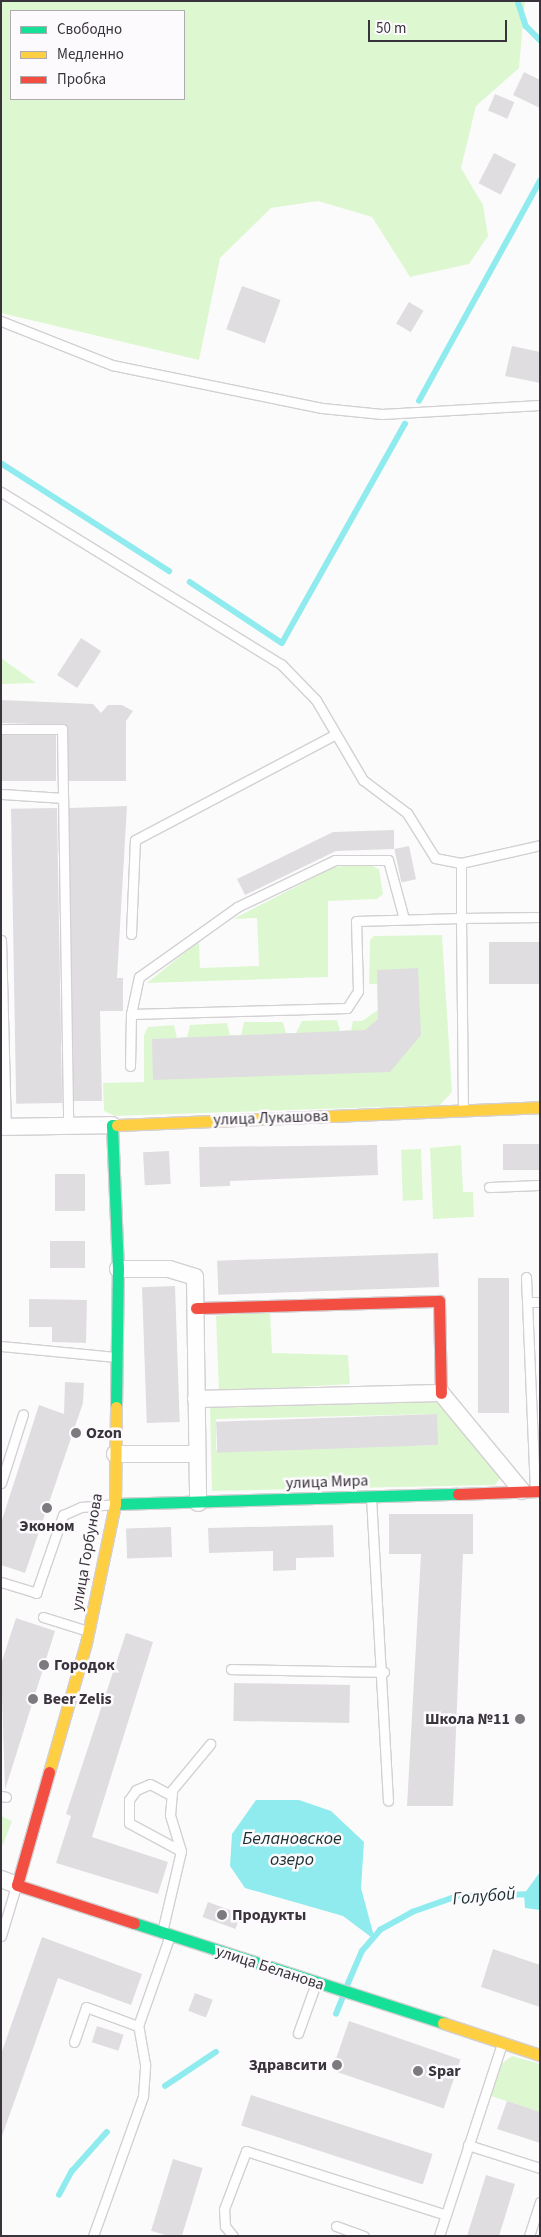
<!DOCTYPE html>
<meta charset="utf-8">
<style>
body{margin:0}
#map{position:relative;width:541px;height:2237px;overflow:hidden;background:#fcfbfc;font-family:"Source Sans 3",sans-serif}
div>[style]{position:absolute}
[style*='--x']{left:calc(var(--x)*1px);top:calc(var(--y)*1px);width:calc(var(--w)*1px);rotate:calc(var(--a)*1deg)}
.green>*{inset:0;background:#ddf8d1;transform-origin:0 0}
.water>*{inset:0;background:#90ebef}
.stream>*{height:5.5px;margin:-2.75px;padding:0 2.75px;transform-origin:2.75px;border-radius:2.75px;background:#90ebef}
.building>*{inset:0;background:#e0dde1;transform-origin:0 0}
.roads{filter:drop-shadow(1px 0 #d3d0d3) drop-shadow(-1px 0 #d3d0d3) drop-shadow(0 1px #d3d0d3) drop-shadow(0 -1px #d3d0d3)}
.lane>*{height:9px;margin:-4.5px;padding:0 4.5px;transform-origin:4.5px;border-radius:4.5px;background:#fffeff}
.street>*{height:16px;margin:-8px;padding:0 8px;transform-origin:8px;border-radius:8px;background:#fffeff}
.fast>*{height:11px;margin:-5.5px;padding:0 5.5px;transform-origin:5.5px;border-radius:5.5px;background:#16e098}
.slow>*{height:11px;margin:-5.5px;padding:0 5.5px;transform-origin:5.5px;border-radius:5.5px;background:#ffcf43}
.jam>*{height:11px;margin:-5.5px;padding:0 5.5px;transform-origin:5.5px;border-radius:5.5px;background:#f24e42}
.dots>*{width:14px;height:14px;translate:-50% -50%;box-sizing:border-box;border:2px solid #fcfafd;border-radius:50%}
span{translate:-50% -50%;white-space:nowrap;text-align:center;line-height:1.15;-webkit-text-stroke:5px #fcfafd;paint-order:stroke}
.street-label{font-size:16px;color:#39343b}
.poi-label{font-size:16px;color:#39343b;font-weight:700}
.left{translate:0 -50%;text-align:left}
.right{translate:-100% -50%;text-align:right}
.water-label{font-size:18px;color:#1a3031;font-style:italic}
.frame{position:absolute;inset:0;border:2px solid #39343b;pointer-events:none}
.legend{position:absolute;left:10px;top:10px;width:175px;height:90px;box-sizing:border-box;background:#fcfafd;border:1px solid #aeabaf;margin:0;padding:6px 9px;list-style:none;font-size:15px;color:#39343b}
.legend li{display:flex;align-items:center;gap:10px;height:25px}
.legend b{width:25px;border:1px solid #aeabaf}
.scale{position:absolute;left:368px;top:20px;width:139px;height:22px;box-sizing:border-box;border:2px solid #39343b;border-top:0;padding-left:6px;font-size:15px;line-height:18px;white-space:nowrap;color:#39343b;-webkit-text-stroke:4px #fcfafd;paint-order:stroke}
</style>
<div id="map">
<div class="green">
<i style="clip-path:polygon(evenodd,1px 1px,525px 1px,519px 68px,476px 106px,461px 168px,483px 205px,488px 236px,469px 264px,410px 277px,372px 217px,318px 201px,271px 208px,220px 258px,199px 360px,1px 313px,1px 1px,184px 11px,184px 99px,11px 99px,11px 11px,184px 11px)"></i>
<i style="clip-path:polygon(1px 658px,36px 683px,1px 684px)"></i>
<i style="clip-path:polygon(368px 864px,379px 869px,383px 894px,377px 899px,328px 901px,328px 977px,147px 983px,199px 941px,200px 968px,259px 966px,257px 918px,233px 919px,334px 867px)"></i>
<i style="clip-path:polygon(442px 935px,452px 1092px,440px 1105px,115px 1116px,104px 1111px,103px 1083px,144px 1082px,144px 1035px,148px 1027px,174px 1025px,177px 1038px,187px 1037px,190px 1025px,227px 1023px,230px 1035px,241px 1035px,244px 1022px,283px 1022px,286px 1033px,296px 1033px,302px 1021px,337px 1020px,340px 1031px,351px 1030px,353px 1021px,362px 1021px,378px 1010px,377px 984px,369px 984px,370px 940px,374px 936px)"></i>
<i style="clip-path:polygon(461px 1145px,463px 1192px,473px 1192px,474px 1217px,433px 1219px,430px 1148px)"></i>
<i style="left:421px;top:1149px;width:51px;height:20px;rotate:88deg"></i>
<i style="clip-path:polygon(270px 1311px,272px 1353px,348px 1355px,350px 1384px,219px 1392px,216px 1316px)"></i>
<i style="clip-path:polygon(evenodd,438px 1402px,501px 1477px,495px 1485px,212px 1491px,210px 1408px,438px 1402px,437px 1414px,437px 1445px,216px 1450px,216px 1419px,437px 1414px)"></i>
<i style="clip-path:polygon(1px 1816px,12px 1821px,3px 1845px,1px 1844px)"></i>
<i style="clip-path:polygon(512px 2056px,540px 2064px,540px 2112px,491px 2096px,501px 2064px)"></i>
</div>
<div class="water">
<i style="clip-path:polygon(256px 1800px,299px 1800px,331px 1811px,364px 1842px,361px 1888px,375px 1940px,343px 1916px,245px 1888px,230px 1866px,232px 1834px)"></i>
<i style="clip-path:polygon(540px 1872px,540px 1910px,525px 1908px,524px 1894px)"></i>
</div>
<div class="stream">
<i style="--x:518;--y:1;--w:26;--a:72"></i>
<i style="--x:526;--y:26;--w:20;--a:45"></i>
<i style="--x:419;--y:401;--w:251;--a:-61.2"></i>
<i style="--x:1;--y:463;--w:200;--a:32.7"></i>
<i style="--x:190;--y:582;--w:110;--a:33.5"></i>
<i style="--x:282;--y:643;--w:251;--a:-60.7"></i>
<i style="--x:346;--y:1988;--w:40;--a:-66.6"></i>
<i style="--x:362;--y:1951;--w:28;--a:-49"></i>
<i style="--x:380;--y:1930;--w:37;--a:-29"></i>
<i style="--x:412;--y:1912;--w:49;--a:-19.2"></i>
<i style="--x:458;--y:1896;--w:82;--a:-1.4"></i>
<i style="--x:336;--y:2014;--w:18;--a:-68"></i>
<i style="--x:165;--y:2086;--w:61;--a:-33.7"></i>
<i style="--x:59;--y:2195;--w:27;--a:-62"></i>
<i style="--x:72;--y:2171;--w:52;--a:-48.1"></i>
</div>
<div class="building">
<i style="clip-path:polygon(524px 72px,540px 80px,540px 108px,513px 95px)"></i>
<i style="left:495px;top:94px;width:21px;height:18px;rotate:23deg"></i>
<i style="left:494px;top:153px;width:25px;height:34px;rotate:27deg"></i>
<i style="left:242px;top:286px;width:41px;height:46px;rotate:20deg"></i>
<i style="left:409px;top:302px;width:17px;height:25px;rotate:31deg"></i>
<i style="clip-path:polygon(512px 346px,540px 352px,540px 383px,505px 376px)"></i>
<i style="left:81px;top:638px;width:24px;height:44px;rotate:33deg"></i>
<i style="clip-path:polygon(1px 700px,93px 704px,101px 713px,108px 705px,122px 705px,133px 711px,126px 721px,126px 781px,69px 781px,67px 725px,1px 723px)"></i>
<i style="left:1px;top:735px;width:55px;height:46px"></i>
<i style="clip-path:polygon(127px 806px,117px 978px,123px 978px,123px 1011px,100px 1011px,102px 1101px,74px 1101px,69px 808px)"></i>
<i style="left:57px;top:808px;width:295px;height:46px;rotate:89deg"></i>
<i style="clip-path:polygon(394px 830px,394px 849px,336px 851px,245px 895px,237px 879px,333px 832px)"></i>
<i style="left:409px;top:846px;width:34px;height:15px;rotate:78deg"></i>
<i style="left:540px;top:942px;width:42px;height:51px;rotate:90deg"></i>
<i style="clip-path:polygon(418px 968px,421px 1035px,390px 1072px,153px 1080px,152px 1039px,365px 1030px,378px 1019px,377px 970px)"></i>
<i style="left:540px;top:1144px;width:26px;height:37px;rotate:90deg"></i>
<i style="clip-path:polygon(377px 1145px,378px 1175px,230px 1181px,230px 1186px,200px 1187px,199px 1147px)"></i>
<i style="left:169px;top:1151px;width:33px;height:26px;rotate:87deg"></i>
<i style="left:85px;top:1174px;width:37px;height:30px;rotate:90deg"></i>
<i style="left:50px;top:1241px;width:35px;height:27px"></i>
<i style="left:438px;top:1253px;width:34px;height:221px;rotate:88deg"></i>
<i style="left:478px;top:1278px;width:31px;height:135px"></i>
<i style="left:175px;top:1286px;width:136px;height:33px;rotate:88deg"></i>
<i style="clip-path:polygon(29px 1299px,87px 1300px,86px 1343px,52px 1342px,52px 1327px,29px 1327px)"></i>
<i style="clip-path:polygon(65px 1382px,84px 1383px,83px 1403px,25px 1573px,1px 1565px,1px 1523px,39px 1405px,64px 1414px)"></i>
<i style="left:437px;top:1414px;width:31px;height:221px;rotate:88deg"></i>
<i style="clip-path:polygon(389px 1514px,473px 1514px,473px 1554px,463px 1554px,453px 1806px,407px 1806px,421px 1554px,389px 1554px)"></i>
<i style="clip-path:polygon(333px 1525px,334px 1557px,296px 1558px,296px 1570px,273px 1571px,273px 1551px,209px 1553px,208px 1528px)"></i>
<i style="left:171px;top:1527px;width:30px;height:45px;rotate:88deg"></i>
<i style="clip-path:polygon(16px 1618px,55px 1631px,5px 1790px,1px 1664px)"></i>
<i style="clip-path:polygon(126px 1633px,153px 1642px,92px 1837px,168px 1862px,158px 1894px,56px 1863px,71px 1816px,66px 1814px)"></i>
<i style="left:234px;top:1683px;width:116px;height:38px;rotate:1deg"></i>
<i style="left:208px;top:1902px;width:35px;height:16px;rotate:20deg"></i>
<i style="clip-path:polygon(42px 1937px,142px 1974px,131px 2005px,58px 1978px,1px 2139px,1px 2054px)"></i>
<i style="clip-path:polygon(493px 1949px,540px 1965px,540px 2007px,481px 1987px)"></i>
<i style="left:195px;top:1993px;width:19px;height:19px;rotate:21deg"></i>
<i style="left:349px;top:2021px;width:118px;height:52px;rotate:19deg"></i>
<i style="left:97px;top:2026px;width:28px;height:17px;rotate:18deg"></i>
<i style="left:251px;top:2095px;width:191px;height:32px;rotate:18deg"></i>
<i style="clip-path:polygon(507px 2101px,540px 2112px,540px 2143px,497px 2129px)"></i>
<i style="left:173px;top:2159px;width:31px;height:75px;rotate:17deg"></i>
<i style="clip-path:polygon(486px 2175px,515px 2184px,499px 2236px,467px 2236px)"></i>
</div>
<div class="roads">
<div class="lane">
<i style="--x:1;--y:321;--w:119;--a:21.6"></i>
<i style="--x:112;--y:365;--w:214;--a:11.6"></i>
<i style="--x:322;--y:408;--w:60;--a:5.7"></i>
<i style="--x:382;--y:414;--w:158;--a:-3.3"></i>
<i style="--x:1;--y:492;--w:329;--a:31.6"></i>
<i style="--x:281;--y:664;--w:50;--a:45.8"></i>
<i style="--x:316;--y:700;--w:93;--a:59.6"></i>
<i style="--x:363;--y:780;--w:55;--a:36.9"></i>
<i style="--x:407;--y:813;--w:53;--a:58.1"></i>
<i style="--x:435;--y:858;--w:26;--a:11"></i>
<i style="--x:461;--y:863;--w:81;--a:-12.8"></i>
<i style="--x:1;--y:729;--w:61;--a:0"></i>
<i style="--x:62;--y:729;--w:397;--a:89.1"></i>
<i style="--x:1;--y:794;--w:62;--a:3.7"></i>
<i style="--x:461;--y:863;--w:55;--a:90"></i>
<i style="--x:461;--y:918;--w:79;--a:-0.7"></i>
<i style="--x:131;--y:934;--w:94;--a:-87.6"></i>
<i style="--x:135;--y:840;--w:225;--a:-27.8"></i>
<i style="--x:1;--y:940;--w:187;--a:88.5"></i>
<i style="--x:131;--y:1014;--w:38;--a:-78"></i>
<i style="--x:139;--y:977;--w:120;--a:-35.5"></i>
<i style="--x:237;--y:907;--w:109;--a:-25.6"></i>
<i style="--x:335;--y:860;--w:53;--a:0"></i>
<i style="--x:388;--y:860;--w:61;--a:74.8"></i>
<i style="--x:130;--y:1066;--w:52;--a:-88.9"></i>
<i style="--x:131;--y:1014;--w:216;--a:-1.6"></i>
<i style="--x:347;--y:1008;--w:20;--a:-57"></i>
<i style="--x:358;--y:991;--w:70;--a:-91.6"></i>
<i style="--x:356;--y:921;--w:105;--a:-1.6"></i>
<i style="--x:461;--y:918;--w:192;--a:89.4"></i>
<i style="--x:489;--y:1187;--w:51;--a:-2.2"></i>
<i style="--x:526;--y:1277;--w:214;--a:87.6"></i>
<i style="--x:527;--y:1302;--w:13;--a:0"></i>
<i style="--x:1;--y:1346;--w:116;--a:5.5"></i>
<i style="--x:1;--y:1483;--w:72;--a:-72.3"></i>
<i style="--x:371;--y:1497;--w:304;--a:86.8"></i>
<i style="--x:1;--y:1582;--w:37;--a:17"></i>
<i style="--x:36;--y:1593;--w:83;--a:-70.9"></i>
<i style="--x:63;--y:1515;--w:20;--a:-24"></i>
<i style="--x:81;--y:1507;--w:33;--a:-5"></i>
<i style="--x:43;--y:1617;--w:47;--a:17.3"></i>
<i style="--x:231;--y:1669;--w:153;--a:1.1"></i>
<i style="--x:1;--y:1796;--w:5;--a:11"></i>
<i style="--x:181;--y:1851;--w:38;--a:-107"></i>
<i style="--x:170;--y:1815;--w:25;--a:-85"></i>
<i style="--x:172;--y:1790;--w:60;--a:-50.4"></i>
<i style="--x:162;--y:1932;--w:83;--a:-76.8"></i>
<i style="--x:181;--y:1851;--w:59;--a:-151.7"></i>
<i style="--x:129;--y:1823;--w:23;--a:-90"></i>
<i style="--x:129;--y:1800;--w:12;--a:-55"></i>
<i style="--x:136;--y:1790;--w:15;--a:-23"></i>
<i style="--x:150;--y:1784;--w:24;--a:28"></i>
<i style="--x:1;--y:1936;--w:52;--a:-73.3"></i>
<i style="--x:298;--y:2033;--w:53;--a:-70.2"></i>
<i style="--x:74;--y:2042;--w:37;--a:-71"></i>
<i style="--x:86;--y:2007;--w:55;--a:20.1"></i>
<i style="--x:468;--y:2145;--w:76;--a:17.7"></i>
<i style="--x:336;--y:2226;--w:30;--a:20"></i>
<i style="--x:93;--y:2236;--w:149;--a:-70.3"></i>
<i style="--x:143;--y:2096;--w:32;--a:-86"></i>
<i style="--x:145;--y:2064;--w:39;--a:-100"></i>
<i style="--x:138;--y:2026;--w:96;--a:-70.6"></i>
<i style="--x:233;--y:2236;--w:13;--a:-129"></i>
<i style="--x:225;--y:2226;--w:17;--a:-93"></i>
<i style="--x:224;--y:2209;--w:62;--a:-69.2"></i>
<i style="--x:246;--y:2151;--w:210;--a:17.7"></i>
<i style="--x:439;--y:2236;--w:203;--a:-71.9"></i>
<i style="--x:529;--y:2236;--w:36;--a:-72"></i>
</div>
<div class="street">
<i style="--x:1;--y:1127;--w:111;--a:-1"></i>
<i style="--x:118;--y:1269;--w:51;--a:0"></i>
<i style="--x:169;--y:1269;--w:27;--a:17"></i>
<i style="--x:195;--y:1277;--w:226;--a:89.2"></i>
<i style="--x:196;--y:1399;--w:245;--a:-1.4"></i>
<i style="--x:441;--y:1393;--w:127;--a:50.4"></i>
<i style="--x:115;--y:1454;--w:82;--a:0"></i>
<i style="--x:1;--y:1879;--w:17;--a:21"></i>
</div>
<div class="fast">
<i style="--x:116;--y:1407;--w:138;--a:-89.2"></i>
<i style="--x:118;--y:1269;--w:144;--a:-92.4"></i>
<i style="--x:112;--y:1125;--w:5;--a:0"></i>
<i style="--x:115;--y:1504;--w:343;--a:-1.7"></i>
<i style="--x:134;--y:1923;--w:325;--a:17.9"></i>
</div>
<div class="slow">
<i style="--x:117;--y:1125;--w:423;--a:-2.4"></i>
<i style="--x:49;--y:1772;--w:134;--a:-74"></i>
<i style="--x:86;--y:1643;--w:142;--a:-78.2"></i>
<i style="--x:115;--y:1504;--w:97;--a:-89.4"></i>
<i style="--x:443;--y:2023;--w:102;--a:18.3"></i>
</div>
<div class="jam">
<i style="--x:196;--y:1308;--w:243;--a:-1.7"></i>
<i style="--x:439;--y:1301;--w:92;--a:88.8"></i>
<i style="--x:458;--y:1494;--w:82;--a:-2.1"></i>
<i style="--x:49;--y:1772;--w:117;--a:105.8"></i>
<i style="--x:17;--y:1885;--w:123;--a:18"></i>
</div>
</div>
<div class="dots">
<i style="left:76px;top:1433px;background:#7d7a7f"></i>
<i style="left:47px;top:1508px;background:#7d7a7f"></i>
<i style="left:44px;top:1665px;background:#7d7a7f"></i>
<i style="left:33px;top:1699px;background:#7d7a7f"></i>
<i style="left:520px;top:1719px;background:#7d7a7f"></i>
<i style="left:222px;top:1915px;background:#7d7a7f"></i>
<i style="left:337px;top:2065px;background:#7d7a7f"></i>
<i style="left:418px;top:2071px;background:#7d7a7f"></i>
</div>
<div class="street-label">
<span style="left:271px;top:1118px;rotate:-2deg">улица Лукашова</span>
<span style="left:327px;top:1482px;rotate:-2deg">улица Мира</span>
<span style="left:87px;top:1552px;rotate:-80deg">улица Горбунова</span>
<span style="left:270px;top:1968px;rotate:18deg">улица Беланова</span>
</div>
<div class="poi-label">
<span class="left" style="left:86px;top:1433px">Ozon</span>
<span style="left:47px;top:1526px">Эконом</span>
<span class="left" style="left:54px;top:1665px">Городок</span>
<span class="left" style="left:43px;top:1699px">Beer Zelis</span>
<span class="right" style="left:510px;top:1719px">Школа №11</span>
<span class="left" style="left:232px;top:1915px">Продукты</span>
<span class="right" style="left:327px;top:2065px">Здравсити</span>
<span class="left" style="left:428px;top:2071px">Spar</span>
</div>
<div class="water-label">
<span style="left:292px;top:1850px">Белановское<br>озеро</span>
<span style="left:484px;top:1897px;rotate:-5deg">Голубой</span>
</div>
<div class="frame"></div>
<ul class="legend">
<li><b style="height:6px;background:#16e098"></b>Свободно</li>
<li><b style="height:6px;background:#ffcf43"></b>Медленно</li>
<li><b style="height:6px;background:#f24e42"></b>Пробка</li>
</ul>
<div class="scale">50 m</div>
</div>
